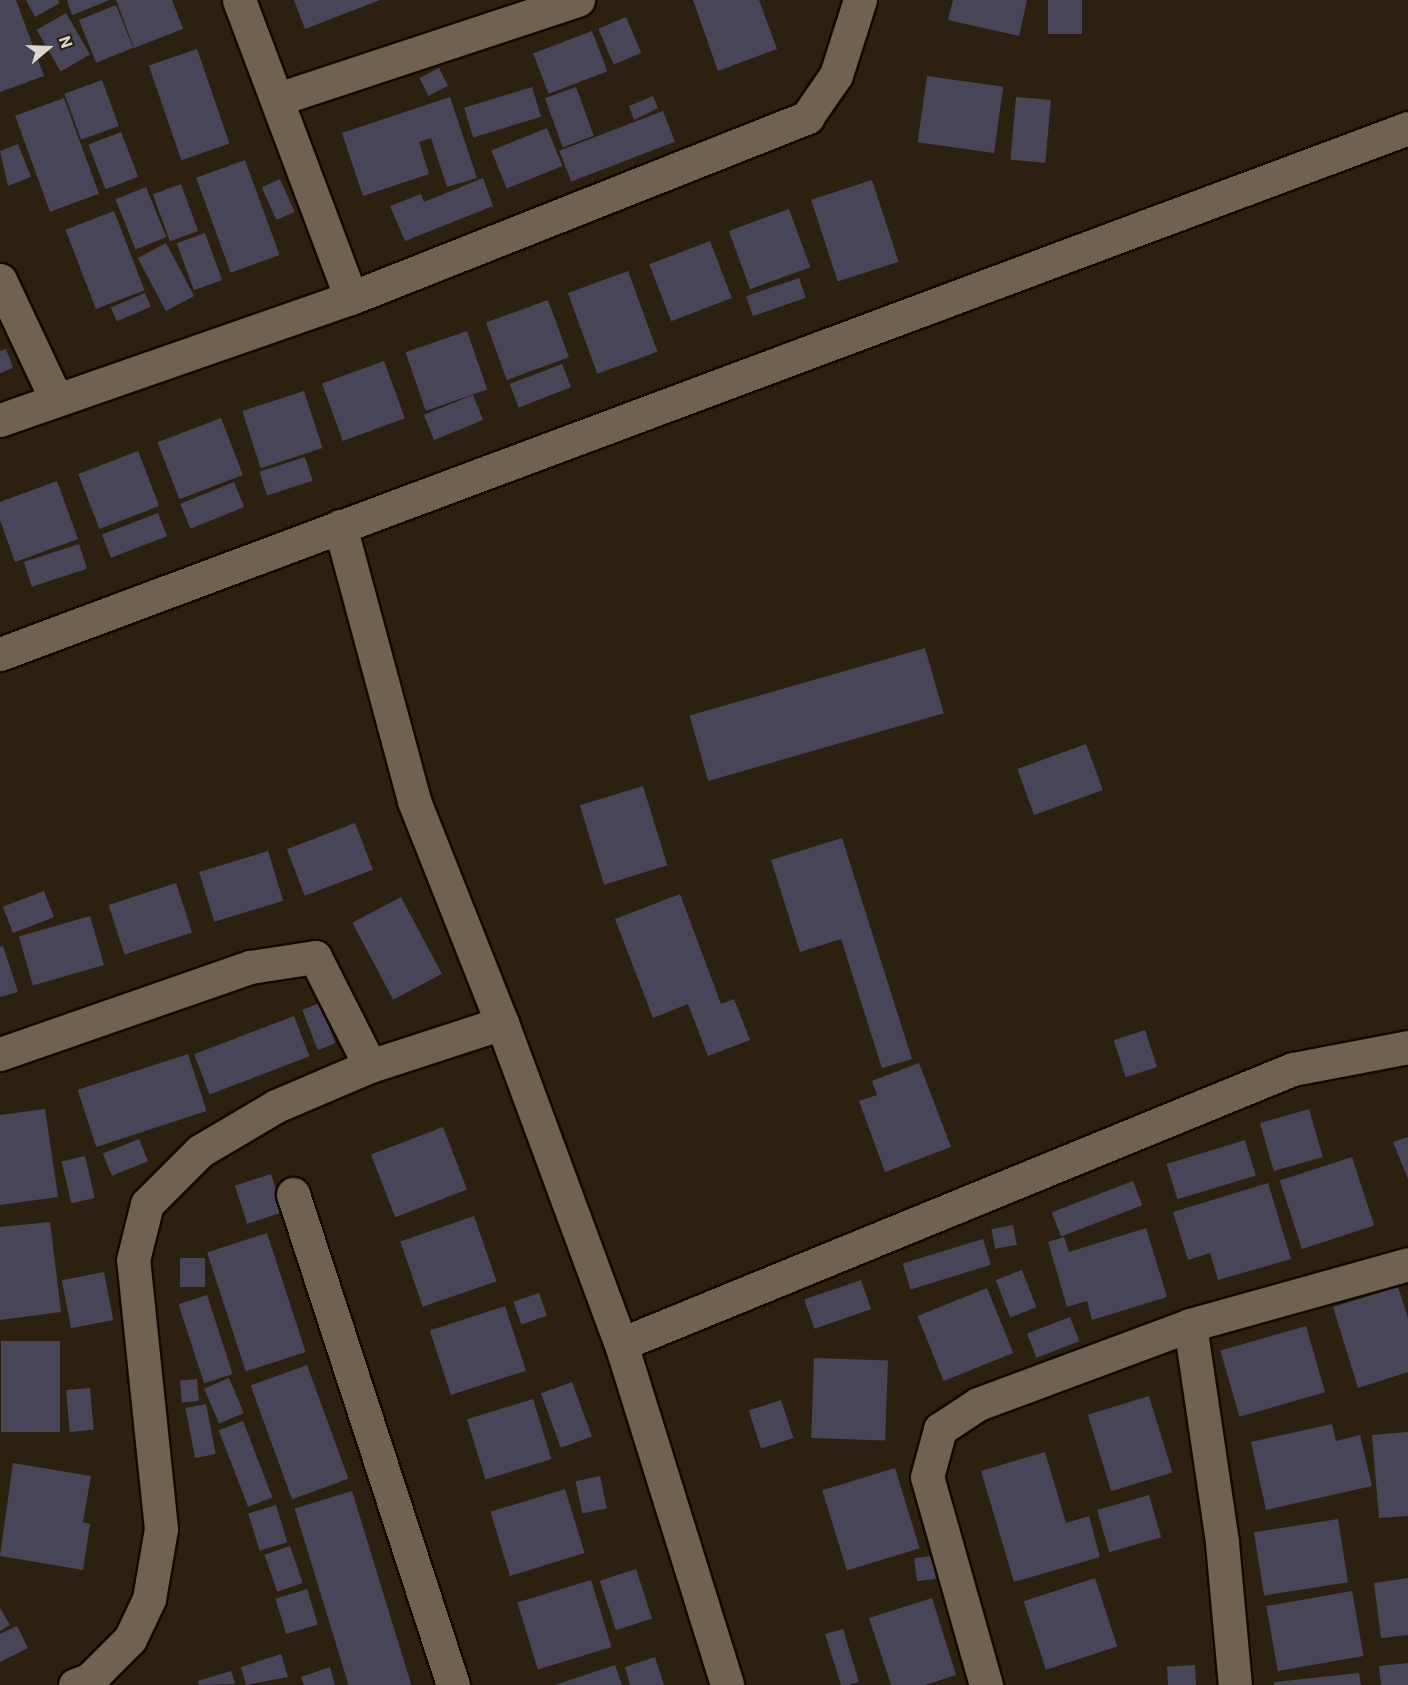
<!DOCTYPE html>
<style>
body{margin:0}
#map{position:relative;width:1408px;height:1685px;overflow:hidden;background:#2c2010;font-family:Roboto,sans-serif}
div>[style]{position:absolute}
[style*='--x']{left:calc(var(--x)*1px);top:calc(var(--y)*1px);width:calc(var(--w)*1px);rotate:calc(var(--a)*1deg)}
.building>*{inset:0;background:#484558;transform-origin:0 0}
.roads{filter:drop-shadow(2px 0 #140a00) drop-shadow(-2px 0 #140a00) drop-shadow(0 2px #140a00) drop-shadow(0 -2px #140a00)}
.minor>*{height:33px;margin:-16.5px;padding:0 16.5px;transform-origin:16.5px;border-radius:16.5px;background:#6f6250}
span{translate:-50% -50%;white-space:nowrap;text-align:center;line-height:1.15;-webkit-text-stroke:6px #2c2010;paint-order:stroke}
.north{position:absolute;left:18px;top:18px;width:60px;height:60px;-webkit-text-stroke:4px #2c2010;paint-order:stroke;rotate:71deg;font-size:16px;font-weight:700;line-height:24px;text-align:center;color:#ddd6cb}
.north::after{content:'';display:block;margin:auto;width:21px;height:27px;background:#ddd6cb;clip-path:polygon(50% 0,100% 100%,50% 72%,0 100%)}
</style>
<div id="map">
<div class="building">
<i style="clip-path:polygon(0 0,16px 0,44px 76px,0 92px)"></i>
<i style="clip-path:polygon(26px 0,58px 0,60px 3px,35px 17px)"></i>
<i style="clip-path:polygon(67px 0,110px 0,72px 15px)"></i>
<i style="clip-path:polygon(116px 0,172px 0,183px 29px,134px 48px)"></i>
<i style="clip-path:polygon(294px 0,380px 0,305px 29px)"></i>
<i style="clip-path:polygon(693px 0,759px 0,777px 49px,718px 71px)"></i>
<i style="clip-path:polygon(953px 0,1027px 0,1019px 36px,948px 20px)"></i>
<i style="left:1048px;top:0;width:34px;height:34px"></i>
<i style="left:116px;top:5px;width:46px;height:40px;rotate:68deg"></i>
<i style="left:66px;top:13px;width:48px;height:34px;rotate:60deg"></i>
<i style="left:626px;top:17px;width:39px;height:30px;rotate:67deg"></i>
<i style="left:592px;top:31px;width:43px;height:63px;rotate:69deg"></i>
<i style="left:197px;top:49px;width:100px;height:51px;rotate:71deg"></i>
<i style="left:439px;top:68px;width:20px;height:22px;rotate:63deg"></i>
<i style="left:927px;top:76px;width:77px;height:67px;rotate:8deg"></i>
<i style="left:102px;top:80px;width:49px;height:40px;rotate:70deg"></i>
<i style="left:532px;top:87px;width:31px;height:71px;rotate:73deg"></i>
<i style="left:576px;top:87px;width:52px;height:33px;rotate:70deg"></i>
<i style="clip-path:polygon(653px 96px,658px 108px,634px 120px,629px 106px)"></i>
<i style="clip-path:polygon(450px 97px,477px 178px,447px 187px,431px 138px,419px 142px,429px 174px,363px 196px,342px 133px)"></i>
<i style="left:1016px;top:97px;width:35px;height:63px;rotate:5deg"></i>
<i style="left:64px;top:98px;width:102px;height:52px;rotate:70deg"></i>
<i style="left:663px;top:111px;width:33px;height:111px;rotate:69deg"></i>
<i style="left:547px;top:128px;width:41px;height:60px;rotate:68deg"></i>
<i style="left:121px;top:132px;width:48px;height:35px;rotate:69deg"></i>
<i style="clip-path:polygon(18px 144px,31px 177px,8px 186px,0 151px)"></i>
<i style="left:245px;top:160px;width:101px;height:52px;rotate:70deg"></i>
<i style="clip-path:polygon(483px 178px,493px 206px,405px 241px,390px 206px,421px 194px,424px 202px)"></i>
<i style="left:280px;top:179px;width:36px;height:20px;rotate:66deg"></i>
<i style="left:872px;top:180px;width:86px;height:64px;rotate:72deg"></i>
<i style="left:181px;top:184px;width:50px;height:30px;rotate:70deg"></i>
<i style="left:146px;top:187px;width:54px;height:33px;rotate:68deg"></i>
<i style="left:789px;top:209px;width:62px;height:64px;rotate:70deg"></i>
<i style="left:114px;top:211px;width:85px;height:52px;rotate:69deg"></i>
<i style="left:205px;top:233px;width:50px;height:30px;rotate:70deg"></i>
<i style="left:710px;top:241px;width:61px;height:65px;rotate:69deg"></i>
<i style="left:166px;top:243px;width:60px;height:32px;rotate:62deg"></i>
<i style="left:628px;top:271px;width:86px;height:64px;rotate:70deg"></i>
<i style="left:799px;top:278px;width:21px;height:56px;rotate:71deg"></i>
<i style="left:145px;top:293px;width:15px;height:37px;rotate:67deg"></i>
<i style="left:548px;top:300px;width:61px;height:66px;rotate:70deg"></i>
<i style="left:467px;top:331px;width:62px;height:65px;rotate:71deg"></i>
<i style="clip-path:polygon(6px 349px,13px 368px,0 373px,0 351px)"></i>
<i style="left:384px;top:361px;width:61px;height:66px;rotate:70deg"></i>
<i style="left:562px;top:364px;width:25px;height:56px;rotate:69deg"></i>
<i style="left:304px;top:391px;width:60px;height:65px;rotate:72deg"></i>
<i style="left:473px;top:395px;width:27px;height:53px;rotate:68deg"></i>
<i style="left:221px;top:418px;width:61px;height:68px;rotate:69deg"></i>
<i style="left:138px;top:451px;width:59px;height:64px;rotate:69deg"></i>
<i style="left:305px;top:457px;width:25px;height:48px;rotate:72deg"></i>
<i style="clip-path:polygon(57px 481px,78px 539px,15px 562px,0 520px,0 502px)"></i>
<i style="left:234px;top:482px;width:27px;height:58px;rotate:68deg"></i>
<i style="left:158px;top:513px;width:25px;height:60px;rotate:69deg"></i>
<i style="left:79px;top:544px;width:26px;height:58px;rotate:72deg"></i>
<i style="left:925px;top:648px;width:68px;height:245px;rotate:74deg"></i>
<i style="left:1086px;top:744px;width:49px;height:73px;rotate:70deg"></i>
<i style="left:643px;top:786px;width:83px;height:66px;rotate:73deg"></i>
<i style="left:355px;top:823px;width:50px;height:73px;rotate:69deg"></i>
<i style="clip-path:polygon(842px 838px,912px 1059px,882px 1068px,841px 939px,800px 952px,771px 860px)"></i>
<i style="left:268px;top:851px;width:52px;height:72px;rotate:73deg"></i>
<i style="left:176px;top:883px;width:52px;height:71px;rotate:72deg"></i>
<i style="left:44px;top:891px;width:28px;height:44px;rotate:69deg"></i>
<i style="clip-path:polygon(680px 894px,721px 1004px,734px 999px,750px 1040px,708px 1056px,688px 1004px,653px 1018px,615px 919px)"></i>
<i style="left:401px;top:897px;width:87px;height:55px;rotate:62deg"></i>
<i style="left:90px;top:916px;width:51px;height:74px;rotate:74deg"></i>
<i style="clip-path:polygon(3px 946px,18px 992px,0 997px,0 947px)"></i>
<i style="left:320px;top:1003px;width:43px;height:19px;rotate:69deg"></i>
<i style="left:294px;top:1016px;width:43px;height:107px;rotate:69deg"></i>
<i style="left:1145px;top:1030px;width:39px;height:33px;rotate:72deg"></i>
<i style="left:188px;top:1054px;width:60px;height:116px;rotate:72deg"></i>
<i style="clip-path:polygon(919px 1063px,951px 1147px,885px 1172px,859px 1101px,877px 1095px,872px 1081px)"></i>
<i style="clip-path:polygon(45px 1109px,58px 1197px,0 1205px,0 1115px)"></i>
<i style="left:1309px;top:1109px;width:50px;height:51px;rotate:74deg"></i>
<i style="left:443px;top:1127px;width:67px;height:77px;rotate:69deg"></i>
<i style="clip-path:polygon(1408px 1137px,1408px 1179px,1393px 1142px)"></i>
<i style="left:139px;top:1139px;width:24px;height:39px;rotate:68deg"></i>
<i style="left:1245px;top:1140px;width:37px;height:82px;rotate:73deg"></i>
<i style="left:85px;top:1156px;width:43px;height:24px;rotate:77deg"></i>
<i style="left:1352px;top:1157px;width:72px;height:76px;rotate:72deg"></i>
<i style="left:271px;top:1174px;width:40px;height:38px;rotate:72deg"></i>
<i style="left:1133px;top:1181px;width:26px;height:87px;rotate:69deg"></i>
<i style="clip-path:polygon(1268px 1183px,1291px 1259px,1218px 1280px,1210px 1253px,1188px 1260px,1173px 1212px)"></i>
<i style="left:474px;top:1216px;width:69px;height:78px;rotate:71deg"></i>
<i style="clip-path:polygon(50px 1222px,61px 1312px,0 1320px,0 1227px)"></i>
<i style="left:1013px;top:1225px;width:20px;height:22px;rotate:79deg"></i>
<i style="clip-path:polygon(1146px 1228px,1167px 1297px,1092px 1320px,1087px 1301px,1067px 1307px,1048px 1242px,1064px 1237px,1069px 1252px)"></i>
<i style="left:267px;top:1233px;width:125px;height:63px;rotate:72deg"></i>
<i style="left:983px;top:1239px;width:27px;height:84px;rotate:73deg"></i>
<i style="left:180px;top:1258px;width:25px;height:29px"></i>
<i style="left:1022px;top:1270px;width:40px;height:28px;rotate:69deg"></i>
<i style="left:104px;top:1272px;width:49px;height:43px;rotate:79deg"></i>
<i style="left:861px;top:1280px;width:31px;height:60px;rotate:71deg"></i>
<i style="clip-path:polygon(1398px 1287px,1408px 1318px,1408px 1372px,1358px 1388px,1333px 1307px)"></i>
<i style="left:987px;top:1288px;width:70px;height:75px;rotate:68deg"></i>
<i style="left:539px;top:1293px;width:24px;height:27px;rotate:71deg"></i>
<i style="left:207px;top:1295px;width:83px;height:30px;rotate:72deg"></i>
<i style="left:505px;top:1306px;width:68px;height:79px;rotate:72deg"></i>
<i style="left:1070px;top:1317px;width:26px;height:46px;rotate:69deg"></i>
<i style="left:1306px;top:1326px;width:69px;height:89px;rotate:74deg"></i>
<i style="left:1px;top:1341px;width:59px;height:91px"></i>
<i style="left:814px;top:1358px;width:74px;height:80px;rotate:2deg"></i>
<i style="left:307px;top:1365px;width:121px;height:60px;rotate:70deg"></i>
<i style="left:229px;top:1378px;width:38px;height:27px;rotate:67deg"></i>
<i style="left:197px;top:1379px;width:22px;height:17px;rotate:85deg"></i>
<i style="left:572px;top:1382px;width:58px;height:33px;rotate:70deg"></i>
<i style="left:90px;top:1388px;width:42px;height:24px;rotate:85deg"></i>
<i style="left:1149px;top:1396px;width:80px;height:64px;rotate:73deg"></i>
<i style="left:533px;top:1399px;width:63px;height:69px;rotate:73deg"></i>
<i style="left:781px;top:1400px;width:40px;height:34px;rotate:72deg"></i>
<i style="left:206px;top:1404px;width:51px;height:21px;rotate:79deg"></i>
<i style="left:243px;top:1421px;width:82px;height:26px;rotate:69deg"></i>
<i style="clip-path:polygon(1332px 1424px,1336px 1441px,1360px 1435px,1372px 1486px,1266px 1510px,1251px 1442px)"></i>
<i style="clip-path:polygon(1408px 1432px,1408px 1516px,1379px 1518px,1372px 1435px)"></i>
<i style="clip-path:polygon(1045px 1452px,1066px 1523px,1089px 1516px,1100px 1557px,1014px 1582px,981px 1471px)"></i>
<i style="clip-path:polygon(13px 1463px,91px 1476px,83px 1522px,90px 1524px,83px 1570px,0 1556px)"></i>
<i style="left:895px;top:1468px;width:84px;height:76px;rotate:73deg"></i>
<i style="left:600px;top:1476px;width:33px;height:25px;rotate:78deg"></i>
<i style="left:565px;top:1489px;width:67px;height:78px;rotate:73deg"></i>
<i style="left:352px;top:1491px;width:203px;height:60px;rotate:73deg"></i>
<i style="left:1149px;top:1495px;width:44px;height:54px;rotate:74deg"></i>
<i style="left:276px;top:1505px;width:39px;height:29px;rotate:73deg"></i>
<i style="left:1338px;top:1519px;width:64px;height:85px;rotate:81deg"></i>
<i style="left:290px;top:1546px;width:39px;height:27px;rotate:71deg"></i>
<i style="left:933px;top:1556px;width:23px;height:19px;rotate:83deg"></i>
<i style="left:636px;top:1569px;width:52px;height:38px;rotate:72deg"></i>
<i style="left:1095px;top:1578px;width:72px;height:75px;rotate:72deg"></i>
<i style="clip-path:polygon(1408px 1578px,1408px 1635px,1381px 1638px,1374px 1583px)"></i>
<i style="left:591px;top:1580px;width:70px;height:77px;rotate:73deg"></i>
<i style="left:307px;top:1589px;width:37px;height:33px;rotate:73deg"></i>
<i style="left:1352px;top:1591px;width:66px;height:87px;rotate:80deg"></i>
<i style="clip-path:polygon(932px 1598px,956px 1675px,925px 1685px,891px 1685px,869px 1618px)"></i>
<i style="clip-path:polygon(0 1608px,10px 1625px,0 1631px)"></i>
<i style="clip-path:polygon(17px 1626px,28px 1648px,0 1662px,0 1634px)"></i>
<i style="clip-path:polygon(843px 1629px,859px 1682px,848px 1685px,841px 1685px,825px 1634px)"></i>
<i style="clip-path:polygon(281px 1654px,288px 1677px,246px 1685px,241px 1667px)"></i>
<i style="clip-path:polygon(655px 1657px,664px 1685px,630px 1685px,625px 1667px)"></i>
<i style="clip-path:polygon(1408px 1663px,1408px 1685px,1381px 1685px,1379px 1666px)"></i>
<i style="clip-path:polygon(615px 1665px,622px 1685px,555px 1685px)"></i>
<i style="left:1195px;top:1665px;width:20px;height:28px;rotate:87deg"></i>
<i style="clip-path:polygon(330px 1667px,335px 1685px,304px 1685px,301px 1677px)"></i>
<i style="clip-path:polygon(231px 1671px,235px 1684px,199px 1685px,198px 1681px)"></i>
<i style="clip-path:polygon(1359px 1673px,1361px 1685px,1274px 1685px,1274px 1682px)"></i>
</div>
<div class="roads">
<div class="minor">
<i style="--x:239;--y:0;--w:318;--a:69.4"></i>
<i style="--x:278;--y:99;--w:316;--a:-18.3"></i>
<i style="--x:0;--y:280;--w:132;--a:64.8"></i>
<i style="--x:0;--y:420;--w:372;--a:-19.2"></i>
<i style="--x:351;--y:298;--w:491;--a:-21.6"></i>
<i style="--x:807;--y:117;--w:51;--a:-55.4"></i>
<i style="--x:836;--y:75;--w:79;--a:-72.3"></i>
<i style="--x:340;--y:526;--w:285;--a:74.9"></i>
<i style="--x:414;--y:801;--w:239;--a:68.4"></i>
<i style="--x:502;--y:1023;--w:342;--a:69.7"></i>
<i style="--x:621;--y:1344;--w:357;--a:72.7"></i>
<i style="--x:0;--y:654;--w:1503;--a:-20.48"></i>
<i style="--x:0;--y:1054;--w:265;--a:-19.2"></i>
<i style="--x:250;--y:967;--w:66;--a:-8.7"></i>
<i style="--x:315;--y:957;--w:122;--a:63.2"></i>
<i style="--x:293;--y:1194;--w:516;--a:71.95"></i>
<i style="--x:1190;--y:1325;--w:220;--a:81.6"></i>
<i style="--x:1222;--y:1543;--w:143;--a:84.8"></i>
<i style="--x:621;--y:1344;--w:726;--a:-22.26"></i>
<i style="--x:1293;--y:1069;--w:117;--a:-10.8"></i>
<i style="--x:75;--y:1685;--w:15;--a:-20"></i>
<i style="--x:89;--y:1680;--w:58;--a:-45"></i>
<i style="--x:130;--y:1639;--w:44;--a:-64.6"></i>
<i style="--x:149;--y:1599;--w:71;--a:-80.3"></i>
<i style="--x:161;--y:1529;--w:270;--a:-95.9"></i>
<i style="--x:133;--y:1260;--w:58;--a:-76"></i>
<i style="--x:147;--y:1204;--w:75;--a:-45"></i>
<i style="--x:200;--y:1151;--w:88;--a:-30.6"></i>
<i style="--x:276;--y:1106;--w:102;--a:-23.1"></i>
<i style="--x:370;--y:1066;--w:139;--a:-18"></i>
<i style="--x:986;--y:1685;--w:216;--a:-105.8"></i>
<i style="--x:927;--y:1477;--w:50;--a:-74.8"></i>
<i style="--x:940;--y:1429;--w:45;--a:-33.3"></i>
<i style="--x:978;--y:1404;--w:226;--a:-20.4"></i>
<i style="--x:1190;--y:1325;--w:226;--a:-15.6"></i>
</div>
</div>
<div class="north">N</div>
</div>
